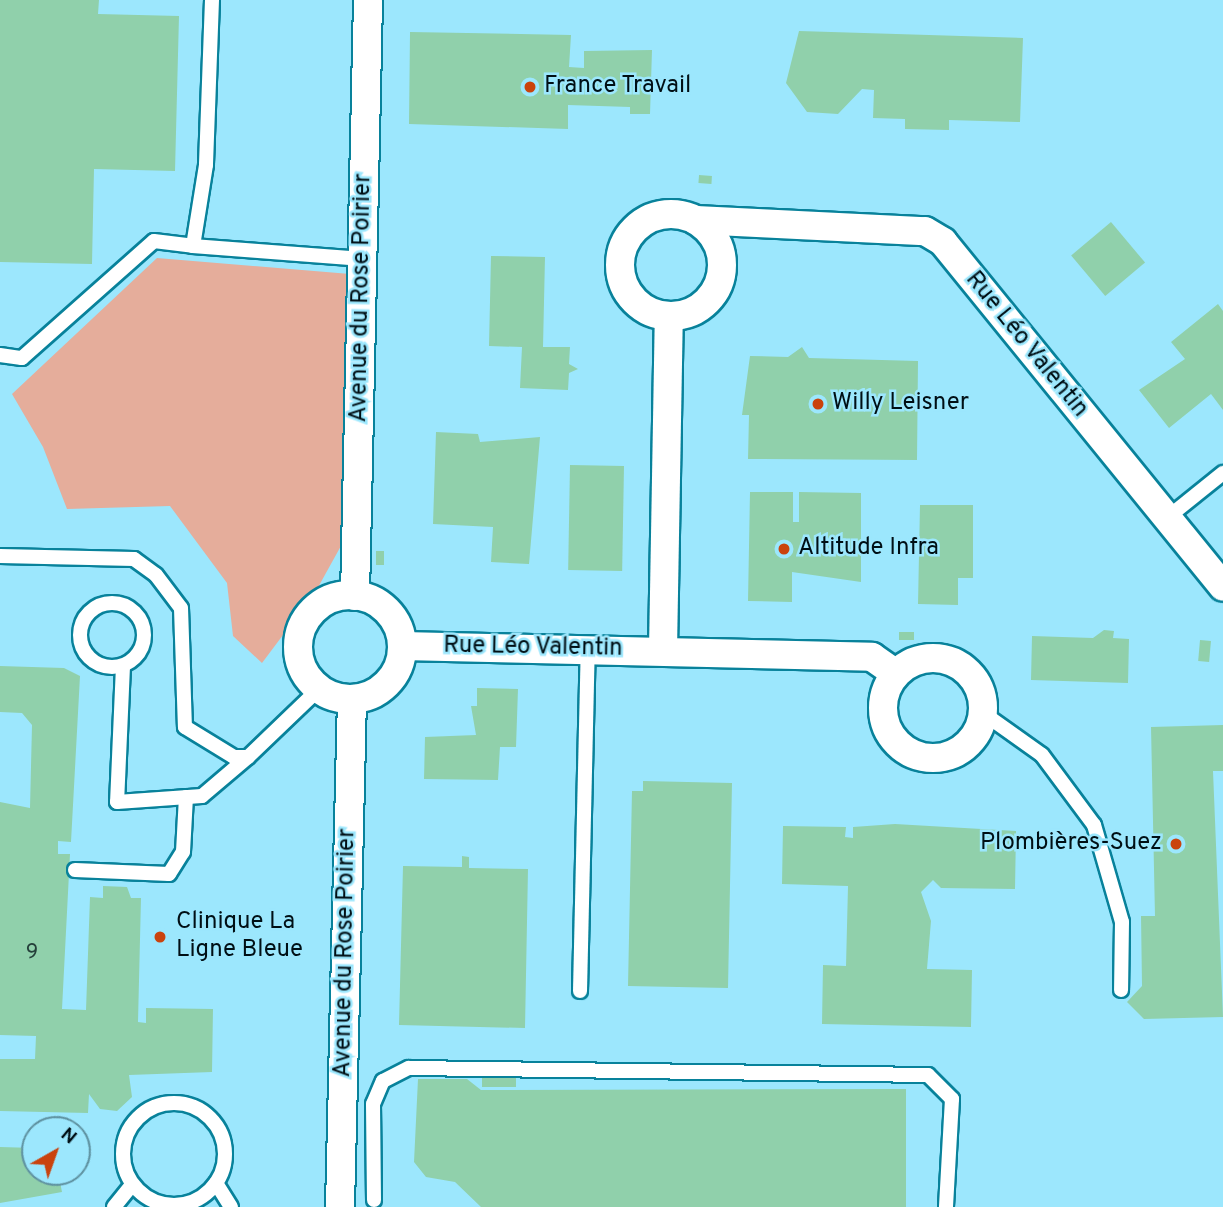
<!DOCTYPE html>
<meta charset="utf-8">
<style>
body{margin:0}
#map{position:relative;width:1223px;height:1207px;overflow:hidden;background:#9ce7fd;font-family:Overpass,sans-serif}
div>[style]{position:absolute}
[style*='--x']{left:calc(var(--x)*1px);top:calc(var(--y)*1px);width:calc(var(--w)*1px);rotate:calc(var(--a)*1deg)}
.green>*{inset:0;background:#e5ad9b}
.building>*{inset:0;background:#90d0ab;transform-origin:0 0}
.roads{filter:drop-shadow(2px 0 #08829b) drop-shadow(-2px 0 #08829b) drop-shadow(0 2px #08829b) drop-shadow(0 -2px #08829b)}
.service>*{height:14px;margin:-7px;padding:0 7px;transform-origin:7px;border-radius:7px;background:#fff}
.service>.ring{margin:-7px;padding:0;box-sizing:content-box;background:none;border:14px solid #fff;border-radius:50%}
.minor>*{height:28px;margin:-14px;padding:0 14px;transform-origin:14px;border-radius:14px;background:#fff}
.minor>.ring{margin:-14px;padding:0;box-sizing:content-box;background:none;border:28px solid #fff;border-radius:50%}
.dots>*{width:19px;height:19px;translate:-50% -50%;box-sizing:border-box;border:4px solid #9ce7fd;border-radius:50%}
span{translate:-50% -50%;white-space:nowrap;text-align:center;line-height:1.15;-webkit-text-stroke:5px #9ce7fd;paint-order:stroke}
.number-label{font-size:21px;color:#243f3a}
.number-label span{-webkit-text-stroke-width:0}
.poi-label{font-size:24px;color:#000f15}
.left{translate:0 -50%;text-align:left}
.right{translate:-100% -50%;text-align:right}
.street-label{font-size:24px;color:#000f15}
.north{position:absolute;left:21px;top:1116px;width:70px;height:70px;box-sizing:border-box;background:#9ce7fd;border:2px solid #5e91a0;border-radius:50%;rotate:40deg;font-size:19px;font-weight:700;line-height:28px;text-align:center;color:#000f15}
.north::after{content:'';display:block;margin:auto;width:24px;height:32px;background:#ca430d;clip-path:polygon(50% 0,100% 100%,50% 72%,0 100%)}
</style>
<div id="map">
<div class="green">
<i style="clip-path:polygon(157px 258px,350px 274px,357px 517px,316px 591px,262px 663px,233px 636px,227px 583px,170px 506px,67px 509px,43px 447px,12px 394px)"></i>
</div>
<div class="building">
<i style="clip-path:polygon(0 0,99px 0,98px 14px,179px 16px,175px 171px,94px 169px,92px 264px,0 262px)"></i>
<i style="clip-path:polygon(799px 31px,1023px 38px,1020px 122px,949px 120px,949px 130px,905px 129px,905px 119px,873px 118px,874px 90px,862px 89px,838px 114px,807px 112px,786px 83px)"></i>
<i style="clip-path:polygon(410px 32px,571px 35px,569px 67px,584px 68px,584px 51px,652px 50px,650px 114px,630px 114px,630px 107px,568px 105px,568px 129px,409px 124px)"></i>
<i style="left:699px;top:175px;width:13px;height:8px;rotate:4deg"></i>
<i style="left:1111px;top:222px;width:53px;height:52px;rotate:50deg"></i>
<i style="clip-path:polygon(491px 256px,545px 257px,543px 347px,570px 347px,569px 364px,578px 369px,569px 373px,568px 390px,520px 388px,522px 347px,489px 346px)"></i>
<i style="clip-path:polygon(1218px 304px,1223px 311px,1223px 410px,1211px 394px,1169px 428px,1139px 390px,1185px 359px,1171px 342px)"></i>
<i style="clip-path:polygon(802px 347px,809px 358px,918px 361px,917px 460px,748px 459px,749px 415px,742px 415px,750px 356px,788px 357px)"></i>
<i style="clip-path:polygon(436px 432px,478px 434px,480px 442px,540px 437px,529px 564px,491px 562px,493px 527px,433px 524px)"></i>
<i style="left:570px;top:465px;width:54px;height:105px;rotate:1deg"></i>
<i style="clip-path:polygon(750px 492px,793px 492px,793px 522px,799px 522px,799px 492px,861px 493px,861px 582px,792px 572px,792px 602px,748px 601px)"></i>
<i style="clip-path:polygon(920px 505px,973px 505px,973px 578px,958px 578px,958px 605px,918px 604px)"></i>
<i style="left:376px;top:551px;width:8px;height:14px"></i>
<i style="clip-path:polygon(1104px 630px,1114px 631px,1113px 638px,1129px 639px,1128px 683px,1031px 680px,1032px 636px,1093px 638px)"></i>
<i style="left:899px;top:632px;width:15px;height:8px"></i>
<i style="left:1200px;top:640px;width:11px;height:21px;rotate:5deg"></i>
<i style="clip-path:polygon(0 666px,64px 668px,80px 676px,71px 842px,58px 841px,58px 854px,70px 854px,62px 1009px,86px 1010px,90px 897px,103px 898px,103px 886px,127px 887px,131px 898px,141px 898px,138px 1022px,146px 1023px,146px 1008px,213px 1009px,212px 1072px,129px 1075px,132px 1097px,117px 1111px,100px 1109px,89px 1094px,88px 1113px,0 1111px,0 1059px,35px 1059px,36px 1036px,0 1035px,0 802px,30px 808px,32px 725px,22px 713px,0 712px)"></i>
<i style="clip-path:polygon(477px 688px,518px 689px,516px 747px,500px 747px,498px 780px,424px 779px,425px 737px,476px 735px,471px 706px,477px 706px)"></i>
<i style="clip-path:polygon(1223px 725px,1223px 771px,1213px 771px,1223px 1017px,1144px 1019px,1127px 1002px,1142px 986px,1141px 916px,1155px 916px,1151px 727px)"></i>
<i style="clip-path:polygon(643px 781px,732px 783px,728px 988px,628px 986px,632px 791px,643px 791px)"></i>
<i style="clip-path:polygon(895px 824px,1016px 831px,1015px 889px,941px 888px,933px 880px,921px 892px,931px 921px,927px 969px,972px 970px,971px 1027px,822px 1024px,823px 965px,846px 966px,848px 886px,782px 884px,783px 826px,846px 827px,845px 837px,853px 838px,853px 827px)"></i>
<i style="clip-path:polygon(462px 856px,469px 857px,469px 868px,528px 869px,525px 1028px,399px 1025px,403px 866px,462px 867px)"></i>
<i style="left:482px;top:1076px;width:34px;height:11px"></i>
<i style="clip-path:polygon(418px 1079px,467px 1079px,481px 1090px,906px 1089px,906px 1207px,481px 1207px,455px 1182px,426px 1177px,414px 1162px)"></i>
<i style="clip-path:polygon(0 1147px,35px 1148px,35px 1172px,58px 1172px,62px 1192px,0 1203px)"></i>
</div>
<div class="roads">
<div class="service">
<i style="--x:212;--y:0;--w:165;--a:92.1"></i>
<i style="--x:206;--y:165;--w:82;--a:99.1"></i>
<i style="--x:193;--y:246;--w:170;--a:4.4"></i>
<i style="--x:0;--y:355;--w:22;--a:8"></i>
<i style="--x:22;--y:358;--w:176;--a:-41.6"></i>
<i style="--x:154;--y:241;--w:39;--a:7"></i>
<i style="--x:1167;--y:518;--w:72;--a:-38.8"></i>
<i style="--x:0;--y:556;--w:134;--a:1.3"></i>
<i style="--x:134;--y:559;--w:27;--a:36"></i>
<i style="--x:156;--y:575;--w:41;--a:52.9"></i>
<i style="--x:181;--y:608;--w:119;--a:88.1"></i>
<i style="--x:185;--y:727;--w:57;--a:31.5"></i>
<i style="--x:234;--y:757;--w:14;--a:0"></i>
<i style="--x:248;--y:757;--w:98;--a:-43.8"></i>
<i class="ring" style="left:80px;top:603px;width:50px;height:50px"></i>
<i style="--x:123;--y:666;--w:136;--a:92.5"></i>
<i style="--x:117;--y:802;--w:85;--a:-4"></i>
<i style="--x:202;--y:796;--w:60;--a:-40.3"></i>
<i style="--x:983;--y:713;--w:72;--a:35.4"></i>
<i style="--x:1042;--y:755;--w:87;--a:53.4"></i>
<i style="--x:1094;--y:825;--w:101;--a:73.9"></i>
<i style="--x:1122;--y:922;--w:68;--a:90.8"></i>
<i style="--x:75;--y:870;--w:94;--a:2.4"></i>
<i style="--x:169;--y:874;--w:26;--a:-58"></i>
<i style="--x:183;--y:852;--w:55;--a:-86.9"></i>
<i style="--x:580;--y:991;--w:342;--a:-88.7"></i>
<i class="ring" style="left:123px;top:1103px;width:88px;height:88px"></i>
<i style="--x:216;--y:1183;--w:28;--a:58"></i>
<i style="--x:374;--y:1200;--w:96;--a:-90.6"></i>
<i style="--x:373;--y:1104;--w:25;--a:-67"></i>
<i style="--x:383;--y:1081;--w:29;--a:-27"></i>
<i style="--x:409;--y:1068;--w:519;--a:0.77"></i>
<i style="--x:928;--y:1075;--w:34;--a:45"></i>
<i style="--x:952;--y:1099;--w:108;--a:93.2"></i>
<i style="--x:114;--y:1207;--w:28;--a:-51"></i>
</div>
<div class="minor">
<i class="ring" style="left:620px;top:214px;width:74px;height:74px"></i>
<i style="--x:696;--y:220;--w:229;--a:2.8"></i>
<i style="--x:925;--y:231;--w:21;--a:31"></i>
<i style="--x:943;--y:242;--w:444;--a:50.9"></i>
<i class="ring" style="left:298px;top:595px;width:76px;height:76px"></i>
<i style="--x:355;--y:596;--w:596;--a:-88.75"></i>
<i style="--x:402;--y:646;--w:470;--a:1.3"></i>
<i style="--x:872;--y:657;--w:29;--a:35"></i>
<i style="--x:663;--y:650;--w:333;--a:-89"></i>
<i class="ring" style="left:883px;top:658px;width:72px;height:72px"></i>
<i style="--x:340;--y:1207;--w:508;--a:-88.65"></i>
</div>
</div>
<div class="dots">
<i style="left:530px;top:87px;background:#ca430d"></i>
<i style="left:818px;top:404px;background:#ca430d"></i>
<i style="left:784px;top:549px;background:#ca430d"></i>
<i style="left:1176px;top:844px;background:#ca430d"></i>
<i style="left:160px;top:937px;background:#ca430d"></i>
</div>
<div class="number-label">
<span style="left:32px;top:953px">9</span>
</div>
<div class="poi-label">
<span class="left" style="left:544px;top:87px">France Travail</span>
<span class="left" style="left:832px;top:404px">Willy Leisner</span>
<span class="left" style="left:798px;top:549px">Altitude Infra</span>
<span class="right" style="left:1162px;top:844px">Plombières-Suez</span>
<span class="left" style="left:176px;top:937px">Clinique La<br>Ligne Bleue</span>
</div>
<div class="street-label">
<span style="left:362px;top:298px;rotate:-89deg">Avenue du Rose Poirier</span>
<span style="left:1026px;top:345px;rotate:51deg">Rue Léo Valentin</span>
<span style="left:533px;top:648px;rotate:1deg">Rue Léo Valentin</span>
<span style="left:346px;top:953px;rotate:-89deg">Avenue du Rose Poirier</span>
</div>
<div class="north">N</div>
</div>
